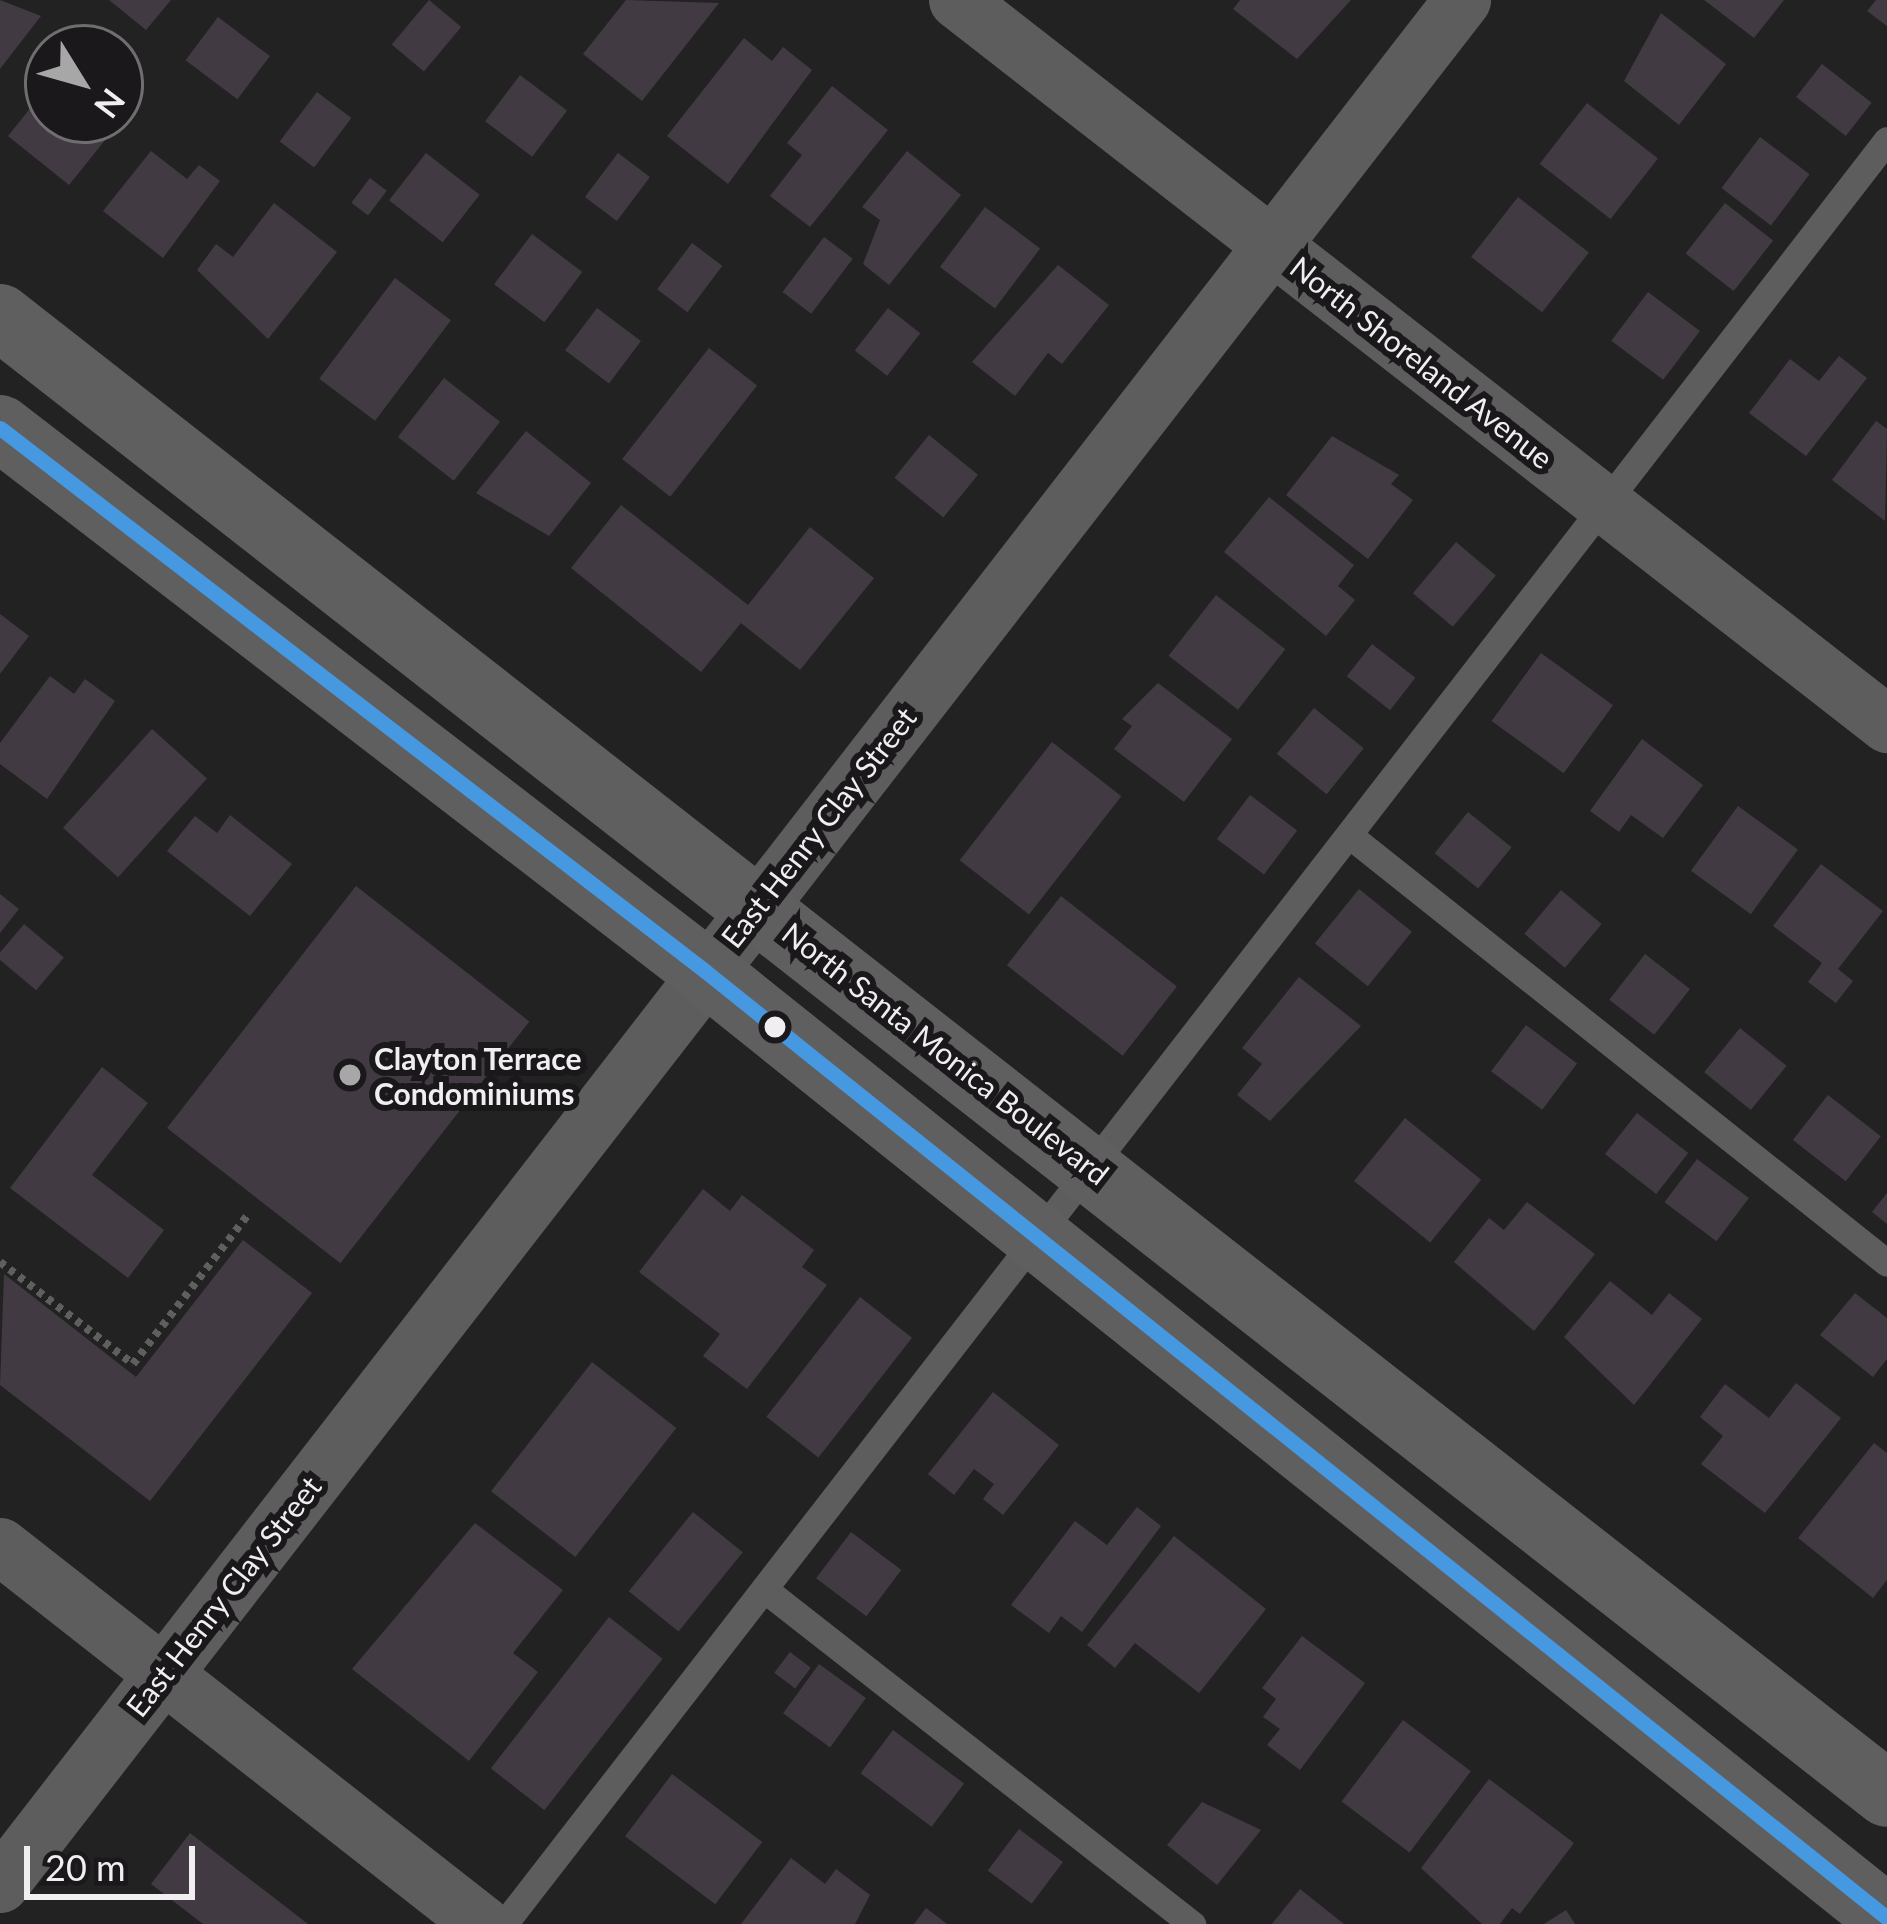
<!DOCTYPE html>
<style>
body{margin:0}
#map{position:relative;width:1887px;height:1924px;overflow:hidden;background:#222;font-family:Lato,sans-serif}
div>[style]{position:absolute}
[style*='--x']{left:calc(var(--x)*1px);top:calc(var(--y)*1px);width:calc(var(--w)*1px);rotate:calc(var(--a)*1deg)}
.building>*{inset:0;background:#423a42;transform-origin:0 0}
.path>*{height:8px;margin-top:-4px;transform-origin:0;background:repeating-linear-gradient(90deg,#605f60 0 6px,transparent 0 12px)}
.lane>*{height:27px;margin:-13.5px;padding:0 13.5px;transform-origin:13.5px;border-radius:13.5px;background:#5e5d5e}
.street>*{height:57px;margin:-28.5px;padding:0 28.5px;transform-origin:28.5px;border-radius:28.5px;background:#5e5d5e}
.secondary>*{height:66px;margin:-33px;padding:0 33px;transform-origin:33px;border-radius:33px;background:#605f60}
.bus-1>*{height:15px;margin:-7.5px;padding:0 7.5px;transform-origin:7.5px;border-radius:7.5px;background:#4699e1}
.dots>*{width:33px;height:33px;translate:-50% -50%;box-sizing:border-box;border:6px solid #1a181a;border-radius:50%}
span{translate:-50% -50%;white-space:nowrap;text-align:center;line-height:1.15;-webkit-text-stroke:12px #1a181a;paint-order:stroke}
.street-label{font-size:30px;color:#f0eef0}
.poi-label{font-size:30px;color:#f0eef0;font-weight:700}
.left{translate:0 -50%;text-align:left}
.north{position:absolute;left:24px;top:24px;width:120px;height:120px;box-sizing:border-box;background:#1a181a;border:3px solid #706e70;border-radius:50%;rotate:127deg;font-size:33px;font-weight:700;line-height:48px;text-align:center;color:#f0eef0}
.north::after{content:'';display:block;margin:auto;width:42px;height:54px;background:#a8a7a8;clip-path:polygon(50% 0,100% 100%,50% 72%,0 100%)}
.scale{position:absolute;left:24px;top:1846px;width:171px;height:54px;box-sizing:border-box;border:6px solid #f0eef0;border-top:0;padding-left:15px;font-size:36px;line-height:42px;white-space:nowrap;color:#f0eef0;-webkit-text-stroke:9px #1a181a;paint-order:stroke}
</style>
<div id="map">
<div class="building">
<i style="clip-path:polygon(0 0,41px 16px,0 69px)"></i>
<i style="clip-path:polygon(109px 0,171px 0,146px 30px)"></i>
<i style="left:429px;top:0;width:42px;height:58px;rotate:40deg"></i>
<i style="clip-path:polygon(626px 0,719px 3px,642px 101px,583px 54px)"></i>
<i style="clip-path:polygon(1240px 0,1351px 0,1297px 59px,1233px 9px)"></i>
<i style="clip-path:polygon(1704px 0,1784px 0,1754px 38px)"></i>
<i style="clip-path:polygon(1876px 0,1887px 0,1887px 26px,1867px 11px)"></i>
<i style="clip-path:polygon(1661px 13px,1726px 64px,1679px 125px,1624px 81px)"></i>
<i style="left:218px;top:17px;width:65px;height:54px;rotate:37deg"></i>
<i style="clip-path:polygon(744px 38px,772px 61px,783px 47px,812px 70px,728px 184px,667px 136px)"></i>
<i style="left:1822px;top:64px;width:63px;height:42px;rotate:38deg"></i>
<i style="left:520px;top:75px;width:59px;height:58px;rotate:37deg"></i>
<i style="clip-path:polygon(48px 86px,48px 120px,120px 120px,120px 99px,131px 108px,69px 185px,8px 136px)"></i>
<i style="clip-path:polygon(832px 86px,888px 130px,810px 227px,770px 196px,802px 155px,787px 143px)"></i>
<i style="left:317px;top:92px;width:43px;height:62px;rotate:37deg"></i>
<i style="left:1587px;top:103px;width:90px;height:77px;rotate:38deg"></i>
<i style="left:1760px;top:137px;width:62px;height:64px;rotate:37deg"></i>
<i style="clip-path:polygon(151px 151px,187px 179px,199px 165px,220px 181px,163px 258px,103px 211px)"></i>
<i style="clip-path:polygon(907px 151px,961px 195px,889px 285px,863px 264px,880px 220px,862px 207px)"></i>
<i style="left:426px;top:153px;width:68px;height:60px;rotate:38deg"></i>
<i style="left:618px;top:153px;width:40px;height:55px;rotate:37deg"></i>
<i style="left:370px;top:178px;width:21px;height:31px;rotate:37deg"></i>
<i style="left:1518px;top:197px;width:90px;height:76px;rotate:38deg"></i>
<i style="clip-path:polygon(274px 203px,337px 252px,268px 339px,197px 270px,216px 244px,233px 257px)"></i>
<i style="left:1725px;top:203px;width:61px;height:64px;rotate:38deg"></i>
<i style="left:985px;top:207px;width:69px;height:75px;rotate:37deg"></i>
<i style="left:532px;top:234px;width:63px;height:63px;rotate:37deg"></i>
<i style="left:824px;top:237px;width:36px;height:69px;rotate:37deg"></i>
<i style="left:692px;top:243px;width:38px;height:58px;rotate:37deg"></i>
<i style="clip-path:polygon(1058px 265px,1109px 305px,1062px 364px,1048px 353px,1015px 396px,972px 362px)"></i>
<i style="left:395px;top:278px;width:70px;height:126px;rotate:37deg"></i>
<i style="left:1648px;top:292px;width:65px;height:61px;rotate:37deg"></i>
<i style="left:597px;top:308px;width:55px;height:53px;rotate:37deg"></i>
<i style="left:888px;top:308px;width:41px;height:54px;rotate:38deg"></i>
<i style="left:709px;top:348px;width:61px;height:141px;rotate:38deg"></i>
<i style="clip-path:polygon(1839px 356px,1867px 378px,1806px 456px,1749px 413px,1790px 359px,1819px 381px)"></i>
<i style="left:444px;top:378px;width:71px;height:75px;rotate:38deg"></i>
<i style="clip-path:polygon(1876px 421px,1887px 429px,1885px 521px,1832px 480px)"></i>
<i style="clip-path:polygon(526px 431px,591px 483px,549px 536px,476px 493px)"></i>
<i style="left:929px;top:435px;width:63px;height:55px;rotate:39deg"></i>
<i style="clip-path:polygon(1332px 436px,1399px 475px,1391px 484px,1413px 500px,1368px 559px,1286px 495px)"></i>
<i style="clip-path:polygon(1269px 497px,1354px 565px,1338px 586px,1355px 600px,1326px 636px,1224px 552px)"></i>
<i style="clip-path:polygon(621px 505px,748px 605px,810px 527px,874px 578px,800px 670px,741px 623px,701px 672px,571px 568px)"></i>
<i style="left:1456px;top:542px;width:52px;height:67px;rotate:40deg"></i>
<i style="left:1216px;top:595px;width:88px;height:77px;rotate:38deg"></i>
<i style="clip-path:polygon(0 614px,29px 636px,0 674px)"></i>
<i style="left:1372px;top:644px;width:55px;height:41px;rotate:38deg"></i>
<i style="left:1541px;top:653px;width:89px;height:84px;rotate:36deg"></i>
<i style="clip-path:polygon(50px 676px,74px 694px,85px 679px,115px 701px,47px 799px,0 764px,0 743px)"></i>
<i style="clip-path:polygon(1158px 683px,1232px 739px,1184px 802px,1114px 749px,1132px 726px,1122px 719px)"></i>
<i style="left:1314px;top:708px;width:64px;height:59px;rotate:39deg"></i>
<i style="left:152px;top:729px;width:74px;height:133px;rotate:42deg"></i>
<i style="clip-path:polygon(1642px 739px,1703px 785px,1663px 838px,1631px 815px,1619px 832px,1590px 811px)"></i>
<i style="left:1052px;top:742px;width:88px;height:150px;rotate:38deg"></i>
<i style="left:1250px;top:795px;width:59px;height:55px;rotate:37deg"></i>
<i style="left:1738px;top:806px;width:74px;height:80px;rotate:36deg"></i>
<i style="left:1468px;top:812px;width:56px;height:53px;rotate:39deg"></i>
<i style="clip-path:polygon(230px 815px,292px 864px,250px 916px,167px 851px,195px 816px,217px 833px)"></i>
<i style="clip-path:polygon(1821px 864px,1883px 911px,1838px 969px,1853px 981px,1836px 1003px,1808px 982px,1822px 963px,1773px 926px)"></i>
<i style="left:356px;top:886px;width:220px;height:307px;rotate:38deg"></i>
<i style="left:1359px;top:889px;width:68px;height:70px;rotate:39deg"></i>
<i style="left:1561px;top:890px;width:53px;height:57px;rotate:40deg"></i>
<i style="clip-path:polygon(0 894px,19px 909px,0 933px)"></i>
<i style="left:1061px;top:896px;width:147px;height:88px;rotate:38deg"></i>
<i style="left:24px;top:924px;width:52px;height:43px;rotate:40deg"></i>
<i style="left:1645px;top:954px;width:57px;height:58px;rotate:38deg"></i>
<i style="clip-path:polygon(1299px 977px,1361px 1026px,1270px 1121px,1237px 1095px,1262px 1064px,1242px 1048px)"></i>
<i style="left:1526px;top:1025px;width:64px;height:58px;rotate:37deg"></i>
<i style="left:1740px;top:1028px;width:60px;height:57px;rotate:39deg"></i>
<i style="clip-path:polygon(102px 1067px,148px 1103px,92px 1175px,164px 1230px,128px 1278px,10px 1188px)"></i>
<i style="left:1828px;top:1095px;width:67px;height:57px;rotate:38deg"></i>
<i style="left:1637px;top:1113px;width:65px;height:52px;rotate:38deg"></i>
<i style="left:1405px;top:1118px;width:98px;height:81px;rotate:39deg"></i>
<i style="left:1697px;top:1159px;width:65px;height:54px;rotate:37deg"></i>
<i style="clip-path:polygon(703px 1189px,730px 1211px,742px 1195px,814px 1250px,802px 1267px,827px 1285px,747px 1389px,703px 1356px,720px 1334px,639px 1272px)"></i>
<i style="clip-path:polygon(1887px 1193px,1887px 1224px,1872px 1212px)"></i>
<i style="clip-path:polygon(1527px 1202px,1595px 1254px,1534px 1331px,1454px 1262px,1489px 1218px,1504px 1230px)"></i>
<i style="clip-path:polygon(243px 1240px,312px 1293px,150px 1501px,0 1385px,4px 1274px,136px 1377px)"></i>
<i style="clip-path:polygon(1610px 1281px,1652px 1315px,1669px 1293px,1702px 1319px,1634px 1405px,1564px 1337px)"></i>
<i style="clip-path:polygon(1855px 1293px,1887px 1318px,1887px 1359px,1873px 1377px,1820px 1335px)"></i>
<i style="left:860px;top:1297px;width:66px;height:152px;rotate:38deg"></i>
<i style="left:592px;top:1362px;width:107px;height:164px;rotate:38deg"></i>
<i style="clip-path:polygon(1796px 1383px,1841px 1418px,1765px 1513px,1701px 1464px,1723px 1436px,1700px 1417px,1725px 1384px,1769px 1418px)"></i>
<i style="clip-path:polygon(993px 1392px,1059px 1445px,1003px 1515px,983px 1499px,994px 1484px,974px 1469px,954px 1495px,928px 1474px)"></i>
<i style="clip-path:polygon(1874px 1443px,1887px 1453px,1887px 1580px,1873px 1598px,1798px 1538px)"></i>
<i style="clip-path:polygon(1137px 1507px,1161px 1526px,1082px 1632px,1061px 1616px,1049px 1633px,1011px 1605px,1075px 1521px,1107px 1545px)"></i>
<i style="left:693px;top:1512px;width:64px;height:102px;rotate:39deg"></i>
<i style="clip-path:polygon(475px 1523px,563px 1590px,513px 1653px,538px 1672px,469px 1761px,352px 1669px)"></i>
<i style="left:851px;top:1532px;width:63px;height:58px;rotate:37deg"></i>
<i style="clip-path:polygon(1174px 1536px,1266px 1609px,1199px 1693px,1135px 1643px,1115px 1668px,1087px 1645px)"></i>
<i style="left:609px;top:1617px;width:68px;height:192px;rotate:38deg"></i>
<i style="clip-path:polygon(1302px 1636px,1365px 1683px,1300px 1770px,1267px 1745px,1280px 1729px,1263px 1717px,1276px 1699px,1262px 1688px)"></i>
<i style="left:790px;top:1652px;width:26px;height:26px;rotate:37deg"></i>
<i style="left:819px;top:1664px;width:58px;height:61px;rotate:36deg"></i>
<i style="left:1403px;top:1720px;width:85px;height:102px;rotate:37deg"></i>
<i style="left:893px;top:1730px;width:89px;height:54px;rotate:37deg"></i>
<i style="left:672px;top:1774px;width:113px;height:78px;rotate:37deg"></i>
<i style="clip-path:polygon(1489px 1779px,1574px 1843px,1520px 1914px,1512px 1908px,1500px 1924px,1482px 1924px,1421px 1868px)"></i>
<i style="clip-path:polygon(1202px 1802px,1261px 1830px,1217px 1885px,1167px 1845px)"></i>
<i style="left:1019px;top:1829px;width:55px;height:52px;rotate:37deg"></i>
<i style="clip-path:polygon(190px 1833px,308px 1924px,203px 1924px,151px 1884px)"></i>
<i style="clip-path:polygon(791px 1858px,825px 1884px,836px 1869px,870px 1895px,855px 1924px,741px 1924px)"></i>
<i style="clip-path:polygon(1300px 1889px,1344px 1924px,1272px 1924px)"></i>
<i style="clip-path:polygon(926px 1908px,947px 1924px,914px 1924px)"></i>
<i style="clip-path:polygon(1566px 1910px,1575px 1924px,1544px 1924px)"></i>
</div>
<div class="path">
<i style="--x:0;--y:1262;--w:168;--a:37.5"></i>
<i style="--x:133;--y:1364;--w:187;--a:-52.4"></i>
</div>
<div class="lane">
<i style="--x:1349;--y:835;--w:687;--a:38.5"></i>
<i style="--x:764;--y:1589;--w:544;--a:38.05"></i>
<i style="--x:504;--y:1924;--w:2257;--a:-52.22"></i>
</div>
<div class="street">
<i style="--x:957;--y:0;--w:1179;--a:37.9"></i>
<i style="--x:0;--y:1546;--w:613;--a:38.1"></i>
<i style="--x:0;--y:1884;--w:2385;--a:-52.19"></i>
</div>
<div class="secondary">
<i style="--x:0;--y:317;--w:2396;--a:38.05"></i>
<i style="--x:0;--y:428;--w:890;--a:37.6"></i>
<i style="--x:705;--y:971;--w:1515;--a:38.7"></i>
</div>
<div class="bus-1">
<i style="--x:0;--y:428;--w:890;--a:37.6"></i>
<i style="--x:705;--y:971;--w:1515;--a:38.7"></i>
</div>
<div class="dots">
<i style="left:775px;top:1027px;background:#f0eef0"></i>
<i style="left:350px;top:1075px;background:#a8a7a8"></i>
</div>
<div class="street-label">
<span style="left:1422px;top:362px;rotate:38deg">North Shoreland Avenue</span>
<span style="left:818px;top:827px;rotate:-52deg">East Henry Clay Street</span>
<span style="left:946px;top:1053px;rotate:38deg">North Santa Monica Boulevard</span>
<span style="left:223px;top:1596px;rotate:-52deg">East Henry Clay Street</span>
</div>
<div class="poi-label">
<span class="left" style="left:374px;top:1075px">Clayton Terrace<br>Condominiums</span>
</div>
<div class="north">N</div>
<div class="scale">20 m</div>
</div>
